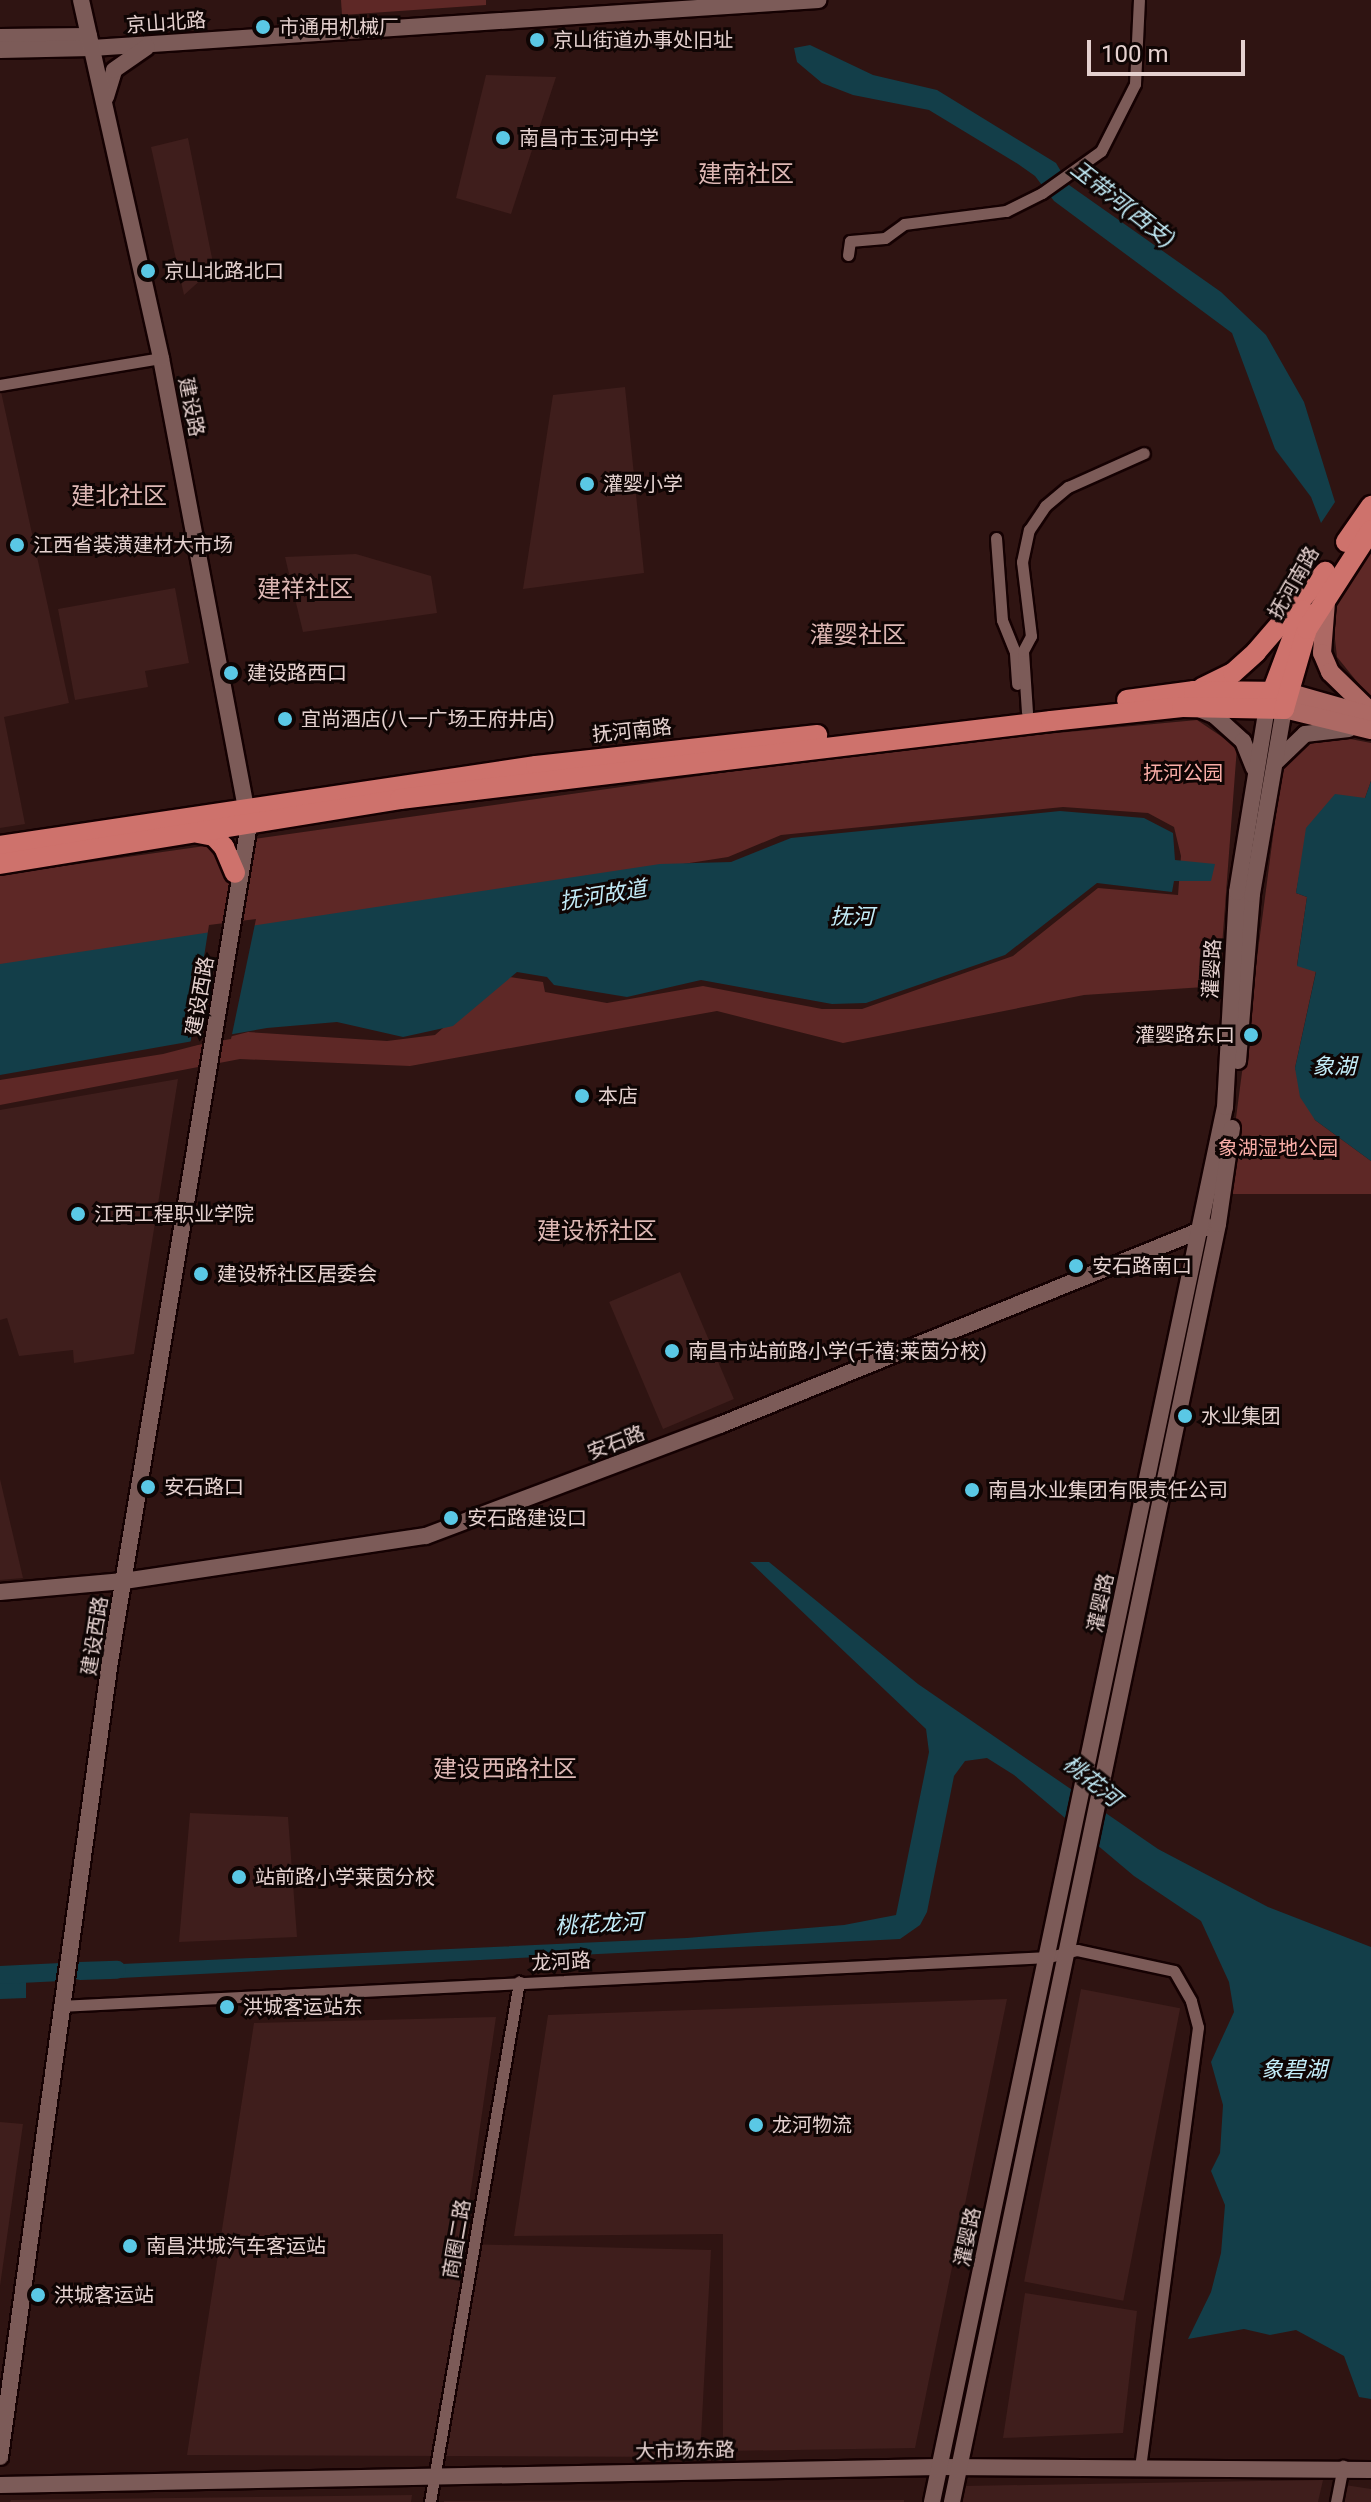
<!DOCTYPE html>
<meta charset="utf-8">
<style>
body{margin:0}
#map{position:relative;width:1371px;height:2502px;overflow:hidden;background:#2f1412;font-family:Roboto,"Noto Sans SC",sans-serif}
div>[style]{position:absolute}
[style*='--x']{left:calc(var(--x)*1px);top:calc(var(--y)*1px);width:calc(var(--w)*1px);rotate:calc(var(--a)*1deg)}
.built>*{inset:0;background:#3f1e1c;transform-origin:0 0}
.green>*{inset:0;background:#5e2826}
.water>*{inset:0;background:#133e49}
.pier>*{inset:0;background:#2f1412}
.river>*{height:18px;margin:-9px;padding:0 9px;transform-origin:9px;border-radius:9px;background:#133e49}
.roads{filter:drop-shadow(2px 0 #150102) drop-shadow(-2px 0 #150102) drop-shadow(0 2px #150102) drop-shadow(0 -2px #150102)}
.street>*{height:11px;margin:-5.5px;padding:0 5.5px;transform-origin:5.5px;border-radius:5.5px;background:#7c5b58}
.secondary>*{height:16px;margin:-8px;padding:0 8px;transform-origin:8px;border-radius:8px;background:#7c5b58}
.primary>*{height:18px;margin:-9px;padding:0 9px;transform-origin:9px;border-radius:9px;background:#ad6964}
.highway>*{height:20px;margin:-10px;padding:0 10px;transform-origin:10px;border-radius:10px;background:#ce726c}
.dots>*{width:22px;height:22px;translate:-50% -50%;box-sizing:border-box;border:4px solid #0f0504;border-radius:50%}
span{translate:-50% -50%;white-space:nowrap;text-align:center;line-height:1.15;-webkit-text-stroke:6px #0f0504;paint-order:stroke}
.street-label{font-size:20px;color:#e5d1cf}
.poi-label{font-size:20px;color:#e5d1cf}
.left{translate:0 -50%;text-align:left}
.right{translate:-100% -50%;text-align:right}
.park-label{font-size:20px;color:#f9ada7}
.water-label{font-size:22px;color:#c3ecf8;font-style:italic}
.quarter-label{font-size:24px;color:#ddb7b4}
.scale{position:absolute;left:1087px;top:40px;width:158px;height:36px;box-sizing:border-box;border:4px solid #e5d1cf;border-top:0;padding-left:10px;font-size:24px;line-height:28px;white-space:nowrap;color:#e5d1cf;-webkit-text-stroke:6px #0f0504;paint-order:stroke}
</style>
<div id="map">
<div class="built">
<i style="clip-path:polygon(486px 75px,556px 77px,511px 214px,456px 198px)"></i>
<i style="clip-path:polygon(188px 138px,214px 268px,184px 295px,151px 147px)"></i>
<i style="clip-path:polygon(0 387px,69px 703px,4px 717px,25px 824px,0 828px)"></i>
<i style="clip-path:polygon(625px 387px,644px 573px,523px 589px,553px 395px)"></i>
<i style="clip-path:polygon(356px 554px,431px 576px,437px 613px,303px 632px,285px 557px)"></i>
<i style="clip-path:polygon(175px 588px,189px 663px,145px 671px,148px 687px,75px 700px,58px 609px)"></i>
<i style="clip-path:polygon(178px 1079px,134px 1354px,74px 1363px,73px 1350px,19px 1356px,7px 1318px,0 1320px,0 1110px)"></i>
<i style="left:680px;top:1272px;width:138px;height:77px;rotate:67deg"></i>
<i style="clip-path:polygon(0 1479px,23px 1578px,0 1580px)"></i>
<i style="clip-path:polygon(190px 1813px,288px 1817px,297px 1937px,179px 1942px)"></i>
<i style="left:1081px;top:1989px;width:101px;height:298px;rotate:11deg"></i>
<i style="clip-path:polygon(1007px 1999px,915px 2448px,723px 2451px,723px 2234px,514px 2236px,548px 2015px)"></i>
<i style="clip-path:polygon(496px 2017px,463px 2244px,711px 2250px,700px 2457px,187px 2455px,254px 2023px)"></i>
<i style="clip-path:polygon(0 2122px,23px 2124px,0 2286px)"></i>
<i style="clip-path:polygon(1025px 2293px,1137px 2311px,1123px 2433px,1003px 2438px)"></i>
<i style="clip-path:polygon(1323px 2480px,1318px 2502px,960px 2502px,964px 2486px)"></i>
<i style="clip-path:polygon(1345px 2485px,1371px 2489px,1371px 2502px,1342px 2502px)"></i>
<i style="clip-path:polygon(412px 2495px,411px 2502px,10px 2502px,11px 2500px)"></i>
<i style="clip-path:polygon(904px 2500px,904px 2502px,444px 2502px,444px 2501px)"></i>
</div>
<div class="green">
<i style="clip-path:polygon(341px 0,486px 0,486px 5px,342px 15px)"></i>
<i style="clip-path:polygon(1371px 552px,1371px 699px,1337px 657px,1332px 613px)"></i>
<i style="clip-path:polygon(1197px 720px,1237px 747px,1219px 986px,1084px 995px,843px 1043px,717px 1011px,410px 1066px,240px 1059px,0 1105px,0 1080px,163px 1054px,248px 1032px,387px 1041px,435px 1035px,503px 976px,543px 982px,545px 992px,607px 1003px,703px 986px,822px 1009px,862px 1009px,1013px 956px,1098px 888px,1178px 895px,1181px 856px,1174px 827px,1148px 813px,1063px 807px,781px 835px,728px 857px,0 970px,0 875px,896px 748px)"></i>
<i style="clip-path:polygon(1335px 736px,1371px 743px,1371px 781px,1365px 798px,1300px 871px,1296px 893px,1307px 897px,1297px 965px,1316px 971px,1295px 1068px,1315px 1120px,1371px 1161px,1371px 1194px,1226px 1194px,1282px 768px,1294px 751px,1312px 740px)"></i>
</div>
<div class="water">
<i style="clip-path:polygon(810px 45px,873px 75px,937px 90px,1056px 163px,1069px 185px,1221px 292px,1266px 335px,1304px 402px,1335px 502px,1321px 523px,1311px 497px,1275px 449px,1232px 333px,1054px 201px,1035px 176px,1018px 164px,929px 110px,853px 95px,822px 83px,797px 62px,794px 48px)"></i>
<i style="clip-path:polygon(1371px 781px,1371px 1161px,1315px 1120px,1300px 1097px,1295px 1068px,1316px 972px,1297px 966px,1307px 897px,1296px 893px,1306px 828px,1335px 794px,1365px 798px)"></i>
<i style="clip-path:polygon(1060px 811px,1144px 818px,1173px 833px,1175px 860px,1215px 864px,1211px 881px,1174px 881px,1172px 892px,1097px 883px,1005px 955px,866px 1003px,832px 1004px,701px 980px,627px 997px,554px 985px,547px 977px,517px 972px,453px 1026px,403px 1037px,337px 1022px,267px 1028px,0 1075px,0 964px,660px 864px,731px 862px,791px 838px)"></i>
<i style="clip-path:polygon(750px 1562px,769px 1562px,918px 1684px,1158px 1849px,1268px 1907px,1371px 1947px,1371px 2399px,1359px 2397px,1344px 2356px,1296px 2330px,1270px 2335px,1244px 2329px,1188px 2339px,1211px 2292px,1221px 2253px,1225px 2205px,1211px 2171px,1220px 2153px,1223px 2105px,1211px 2062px,1234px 2012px,1229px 1982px,1201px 1921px,1134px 1876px,1014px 1775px,987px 1758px,965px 1761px,954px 1776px,927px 1912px,920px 1925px,900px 1939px,120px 1978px,79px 1966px,687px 1938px,844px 1925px,896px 1915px,929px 1752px,926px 1729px)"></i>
<i style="clip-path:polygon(0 1970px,26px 1980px,26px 1998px,0 1999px)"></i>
</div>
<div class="pier">
<i style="clip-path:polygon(256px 919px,231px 1039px,190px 1046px,209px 925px)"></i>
</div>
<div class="river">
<i style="--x:80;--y:1971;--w:37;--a:-2"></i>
<i style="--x:0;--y:1975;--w:61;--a:-2.8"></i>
</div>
<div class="roads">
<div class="street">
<i style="--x:848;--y:255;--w:14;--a:-82"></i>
<i style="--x:850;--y:241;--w:35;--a:-5"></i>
<i style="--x:885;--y:238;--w:24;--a:-36"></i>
<i style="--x:904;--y:224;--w:103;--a:-7.3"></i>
<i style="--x:1006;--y:211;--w:40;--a:-26.6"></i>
<i style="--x:1042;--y:193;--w:72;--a:-35.4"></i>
<i style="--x:1101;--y:151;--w:75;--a:-63.1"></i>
<i style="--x:1135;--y:84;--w:84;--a:-87.3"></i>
<i style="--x:0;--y:385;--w:163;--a:-9.5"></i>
<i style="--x:996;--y:538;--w:82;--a:85.8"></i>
<i style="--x:1002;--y:620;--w:35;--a:68"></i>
<i style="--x:1015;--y:653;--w:31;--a:86"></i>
<i style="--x:1027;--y:712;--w:61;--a:-93.8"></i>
<i style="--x:1023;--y:651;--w:17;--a:-62"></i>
<i style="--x:1031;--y:636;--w:75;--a:-96.9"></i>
<i style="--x:1022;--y:562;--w:33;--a:-78"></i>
<i style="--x:1029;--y:530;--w:29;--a:-56"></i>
<i style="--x:1045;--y:506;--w:30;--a:-40"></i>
<i style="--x:1068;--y:487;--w:83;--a:-24.1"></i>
<i style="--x:59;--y:2006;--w:991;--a:-2.83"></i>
<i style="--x:1049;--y:1957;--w:29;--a:-14"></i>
<i style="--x:1077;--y:1950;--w:99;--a:12.2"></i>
<i style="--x:1174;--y:1971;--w:34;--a:60"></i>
<i style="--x:1191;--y:2001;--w:27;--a:75"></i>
<i style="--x:1198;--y:2027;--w:444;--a:97.5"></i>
<i style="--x:430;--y:2502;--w:528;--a:-80.29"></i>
<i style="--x:1336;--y:2502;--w:37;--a:-79"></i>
</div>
<div class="secondary">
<i style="--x:0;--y:37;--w:89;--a:-0.6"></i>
<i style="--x:0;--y:50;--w:92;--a:-1.2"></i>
<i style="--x:92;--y:48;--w:728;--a:-3.78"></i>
<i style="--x:106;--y:97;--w:28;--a:-73"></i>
<i style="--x:114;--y:70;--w:40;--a:-34.9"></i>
<i style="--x:1199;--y:709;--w:16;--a:22"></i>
<i style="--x:1214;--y:715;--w:39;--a:42"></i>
<i style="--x:1243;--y:741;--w:29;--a:68"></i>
<i style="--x:1277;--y:761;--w:39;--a:-44"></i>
<i style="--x:1305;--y:734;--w:44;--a:-6.5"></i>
<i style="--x:1238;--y:1061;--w:168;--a:-85.2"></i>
<i style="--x:1252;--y:894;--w:188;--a:-80.2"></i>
<i style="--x:0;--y:1592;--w:124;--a:-5.1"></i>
<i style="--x:124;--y:1581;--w:305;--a:-8.5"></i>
<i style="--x:426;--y:1536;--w:314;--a:-20.7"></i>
<i style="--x:720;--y:1425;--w:527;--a:-22.08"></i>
<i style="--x:0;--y:2457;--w:804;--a:-82.13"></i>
<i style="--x:110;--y:1661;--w:848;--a:-80.57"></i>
<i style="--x:249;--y:824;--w:474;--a:-100.7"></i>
<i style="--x:161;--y:358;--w:367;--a:-102.6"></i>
<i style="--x:0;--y:2485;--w:940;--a:-1.1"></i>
<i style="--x:940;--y:2467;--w:431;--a:0.4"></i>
<i style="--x:932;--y:2502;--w:1425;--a:-78.14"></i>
<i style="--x:1225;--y:1107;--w:215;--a:-86.8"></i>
<i style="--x:1237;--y:892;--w:188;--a:-80.8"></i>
<i style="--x:952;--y:2502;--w:1305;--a:-78.24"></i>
<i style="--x:1218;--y:1224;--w:97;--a:-81.7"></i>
</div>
<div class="primary">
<i style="--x:1326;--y:602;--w:51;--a:94.5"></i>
<i style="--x:1322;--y:653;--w:21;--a:67"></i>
<i style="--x:1330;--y:672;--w:57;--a:44.3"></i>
<i style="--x:1287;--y:692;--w:84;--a:15.9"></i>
<i style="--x:1284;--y:709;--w:89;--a:13.6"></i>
</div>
<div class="highway">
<i style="--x:1346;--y:542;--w:44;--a:-55.2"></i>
<i style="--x:1202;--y:688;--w:34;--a:-26"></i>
<i style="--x:1233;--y:673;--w:31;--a:-42"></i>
<i style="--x:1256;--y:652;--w:106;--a:-49.2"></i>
<i style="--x:1127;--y:700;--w:68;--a:-7.7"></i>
<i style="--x:1194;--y:691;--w:93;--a:0.6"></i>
<i style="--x:1268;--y:703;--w:99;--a:-69.4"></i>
<i style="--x:198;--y:833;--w:16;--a:11"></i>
<i style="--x:214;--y:836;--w:15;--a:48"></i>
<i style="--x:224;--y:847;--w:28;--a:67"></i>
<i style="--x:0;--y:846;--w:542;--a:-8.49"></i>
<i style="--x:536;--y:766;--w:283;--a:-6.3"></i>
<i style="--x:0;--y:864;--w:405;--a:-9.2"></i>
<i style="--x:400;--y:799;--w:656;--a:-6.83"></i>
<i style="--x:1051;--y:721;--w:132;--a:-6.1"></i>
<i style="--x:1182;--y:707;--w:102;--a:1.1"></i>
<i style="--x:1284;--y:709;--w:83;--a:-74"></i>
<i style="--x:1307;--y:629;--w:118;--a:-57.1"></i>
</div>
</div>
<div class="dots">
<i style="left:263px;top:27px;background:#5ac8e5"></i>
<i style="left:537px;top:40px;background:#5ac8e5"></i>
<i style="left:503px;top:138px;background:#5ac8e5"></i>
<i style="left:148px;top:271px;background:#5ac8e5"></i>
<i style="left:587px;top:484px;background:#5ac8e5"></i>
<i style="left:17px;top:545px;background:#5ac8e5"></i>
<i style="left:231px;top:673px;background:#5ac8e5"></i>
<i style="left:285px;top:719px;background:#5ac8e5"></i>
<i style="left:1251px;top:1035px;background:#5ac8e5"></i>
<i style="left:582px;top:1096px;background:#5ac8e5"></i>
<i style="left:78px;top:1214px;background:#5ac8e5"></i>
<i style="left:1076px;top:1266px;background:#5ac8e5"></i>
<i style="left:201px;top:1274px;background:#5ac8e5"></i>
<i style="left:672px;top:1351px;background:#5ac8e5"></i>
<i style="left:1185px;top:1416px;background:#5ac8e5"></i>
<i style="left:148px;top:1487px;background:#5ac8e5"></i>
<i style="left:972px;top:1490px;background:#5ac8e5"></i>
<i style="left:451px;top:1518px;background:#5ac8e5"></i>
<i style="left:239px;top:1877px;background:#5ac8e5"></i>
<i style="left:227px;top:2007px;background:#5ac8e5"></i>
<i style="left:756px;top:2125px;background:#5ac8e5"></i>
<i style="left:130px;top:2246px;background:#5ac8e5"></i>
<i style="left:38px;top:2295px;background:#5ac8e5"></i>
</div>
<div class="street-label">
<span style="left:166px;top:23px;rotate:-4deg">京山北路</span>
<span style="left:191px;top:407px;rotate:79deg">建设路</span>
<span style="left:1294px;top:583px;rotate:-60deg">抚河南路</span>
<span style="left:632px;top:731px;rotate:-6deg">抚河南路</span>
<span style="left:1212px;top:969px;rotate:-87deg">灌婴路</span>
<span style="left:200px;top:996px;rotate:-80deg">建设西路</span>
<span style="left:616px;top:1443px;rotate:-21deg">安石路</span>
<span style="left:1101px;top:1603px;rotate:-78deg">灌婴路</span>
<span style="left:95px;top:1636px;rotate:-81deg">建设西路</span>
<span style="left:561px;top:1962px;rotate:-3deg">龙河路</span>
<span style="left:968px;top:2237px;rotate:-78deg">灌婴路</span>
<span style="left:457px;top:2239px;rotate:-80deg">商圈二路</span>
<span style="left:685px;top:2451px;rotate:-1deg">大市场东路</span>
</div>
<div class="poi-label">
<span class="left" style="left:279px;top:27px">市通用机械厂</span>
<span class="left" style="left:553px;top:40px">京山街道办事处旧址</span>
<span class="left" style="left:519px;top:138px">南昌市玉河中学</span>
<span class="left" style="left:164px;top:271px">京山北路北口</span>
<span class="left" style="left:603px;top:484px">灌婴小学</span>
<span class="left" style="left:33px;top:545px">江西省装潢建材大市场</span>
<span class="left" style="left:247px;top:673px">建设路西口</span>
<span class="left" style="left:301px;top:719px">宜尚酒店(八一广场王府井店)</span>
<span class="right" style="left:1235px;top:1035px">灌婴路东口</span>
<span class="left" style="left:598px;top:1096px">本店</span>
<span class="left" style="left:94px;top:1214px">江西工程职业学院</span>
<span class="left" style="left:1092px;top:1266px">安石路南口</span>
<span class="left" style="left:217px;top:1274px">建设桥社区居委会</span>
<span class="left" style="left:688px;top:1351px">南昌市站前路小学(千禧·莱茵分校)</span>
<span class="left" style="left:1201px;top:1416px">水业集团</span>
<span class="left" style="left:164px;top:1487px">安石路口</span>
<span class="left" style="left:988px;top:1490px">南昌水业集团有限责任公司</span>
<span class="left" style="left:467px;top:1518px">安石路建设口</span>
<span class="left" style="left:255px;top:1877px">站前路小学莱茵分校</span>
<span class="left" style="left:243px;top:2007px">洪城客运站东</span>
<span class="left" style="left:772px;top:2125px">龙河物流</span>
<span class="left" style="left:146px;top:2246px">南昌洪城汽车客运站</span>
<span class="left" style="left:54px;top:2295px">洪城客运站</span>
</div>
<div class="park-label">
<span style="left:1183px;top:773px">抚河公园</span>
<span style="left:1278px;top:1148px">象湖湿地公园</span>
</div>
<div class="water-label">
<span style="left:1123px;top:204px;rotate:38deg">玉带河(西支)</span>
<span style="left:603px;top:895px;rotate:-9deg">抚河故道</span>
<span style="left:852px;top:917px">抚河</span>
<span style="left:1334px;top:1067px">象湖</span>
<span style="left:1092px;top:1781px;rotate:39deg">桃花河</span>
<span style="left:599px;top:1924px;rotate:-3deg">桃花龙河</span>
<span style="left:1294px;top:2070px">象碧湖</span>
</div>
<div class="quarter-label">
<span style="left:746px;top:175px">建南社区</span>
<span style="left:119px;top:497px">建北社区</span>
<span style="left:305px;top:590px">建祥社区</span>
<span style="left:858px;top:636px">灌婴社区</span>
<span style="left:597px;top:1232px">建设桥社区</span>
<span style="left:505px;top:1770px">建设西路社区</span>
</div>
<div class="scale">100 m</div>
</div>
